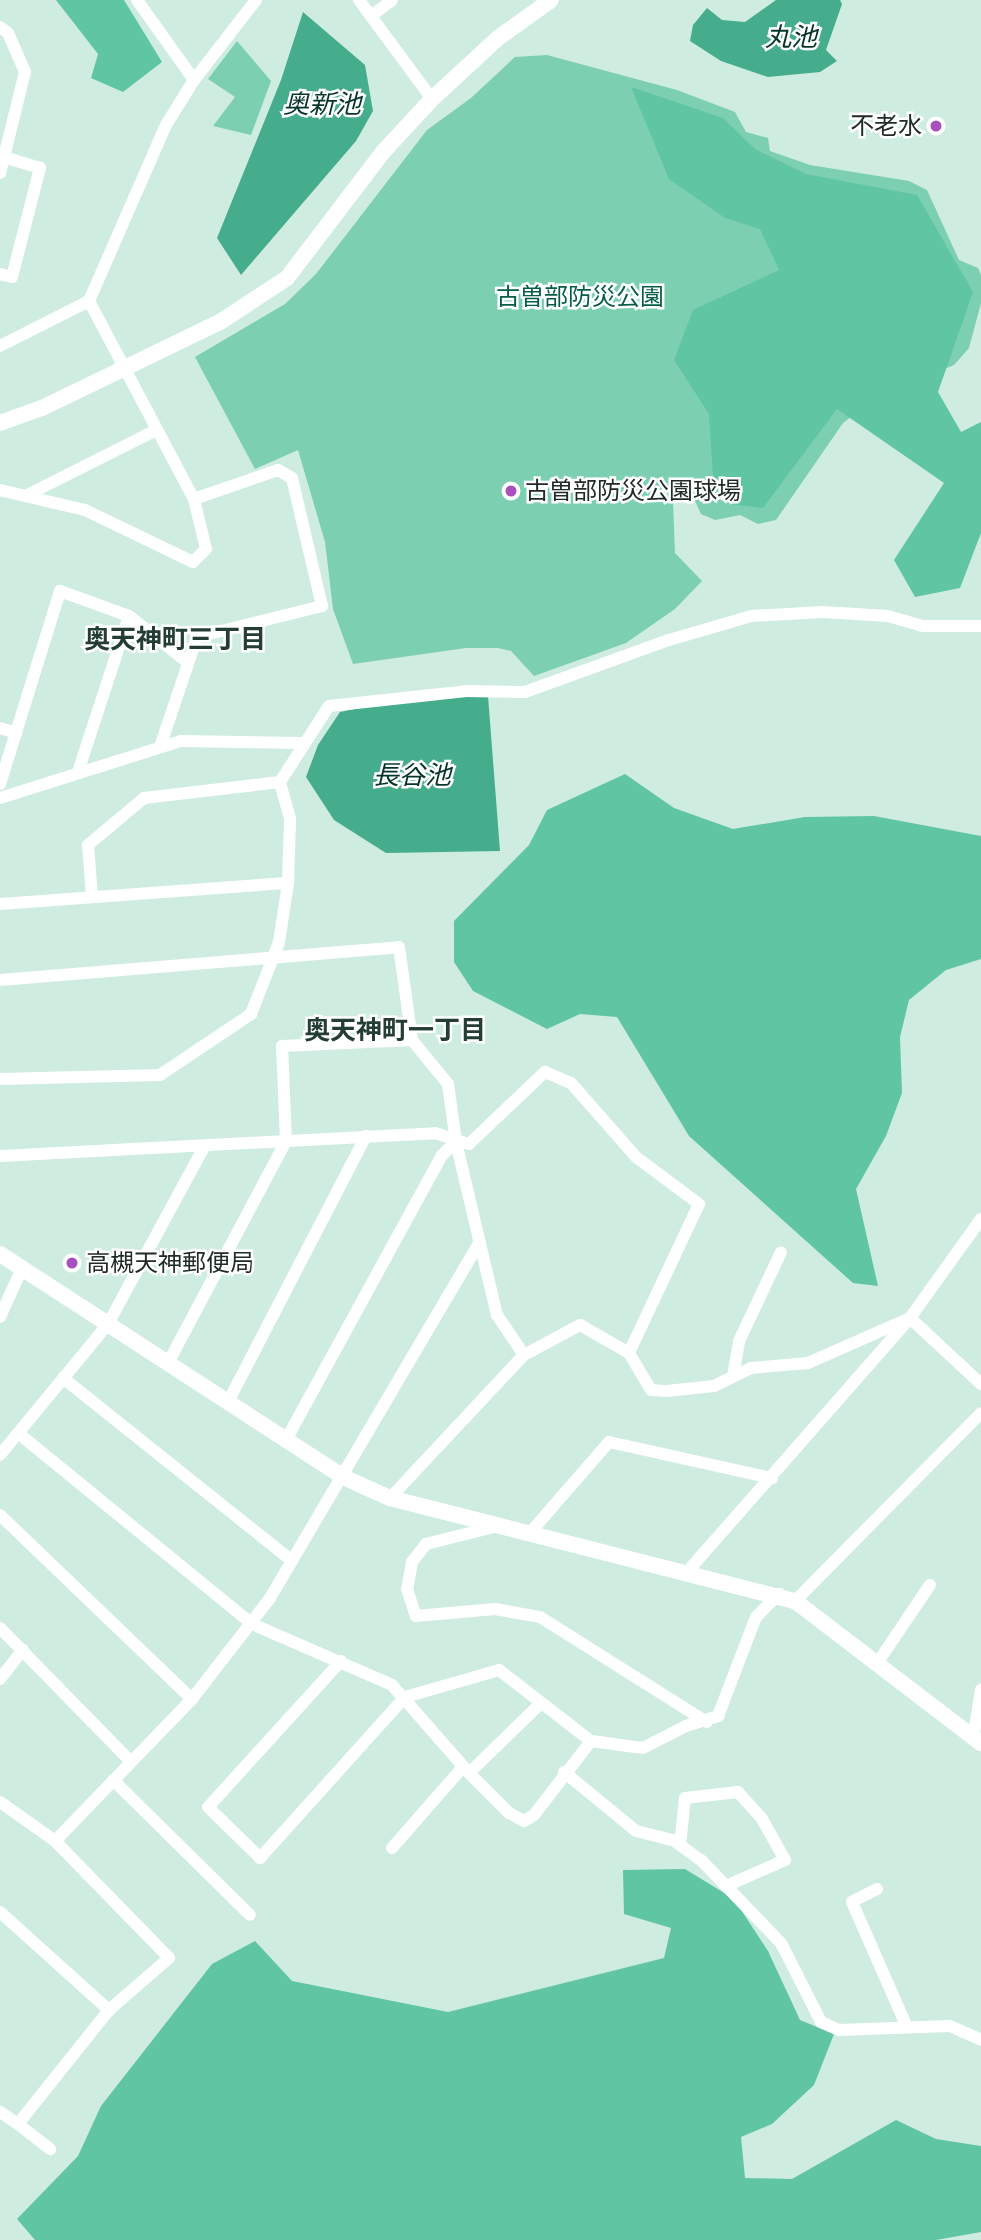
<!DOCTYPE html>
<meta charset="utf-8">
<style>
body{margin:0}
#map{position:relative;width:981px;height:2240px;overflow:hidden;background:#cfece1;font-family:"IBM Plex Sans","Noto Sans JP",sans-serif}
div>[style]{position:absolute}
[style*='--x']{left:calc(var(--x)*1px);top:calc(var(--y)*1px);width:calc(var(--w)*1px);rotate:calc(var(--a)*1deg)}
.green>*{inset:0;background:#7dcfb2}
.forest>*{inset:0;background:#5fc5a3}
.water>*{inset:0;background:#45ad8c}
.minor>*{height:12px;margin:-6px;padding:0 6px;transform-origin:6px;border-radius:6px;background:#fff}
.tertiary>*{height:16px;margin:-8px;padding:0 8px;transform-origin:8px;border-radius:8px;background:#fff}
.dots>*{width:19px;height:19px;translate:-50% -50%;box-sizing:border-box;border:4px solid #fff;border-radius:50%}
span{translate:-50% -50%;white-space:nowrap;text-align:center;line-height:1.15;-webkit-text-stroke:5px #fff;paint-order:stroke}
.poi-label{font-size:24px;color:#202b26}
.right{translate:-100% -50%;text-align:right}
.left{translate:0 -50%;text-align:left}
.park-label{font-size:24px;color:#075e48}
.water-label{font-size:26px;color:#053528;font-style:italic}
.neighbourhood-label{font-size:26px;color:#253e35;font-weight:700}
</style>
<div id="map">
<div class="green">
<i style="clip-path:polygon(237px 41px,271px 81px,251px 135px,213px 126px,235px 97px,208px 79px)"></i>
<i style="clip-path:polygon(547px 55px,677px 90px,735px 112px,746px 132px,768px 138px,770px 151px,810px 165px,909px 181px,927px 190px,959px 260px,978px 268px,981px 275px,981px 303px,969px 348px,954px 365px,878px 397px,843px 423px,776px 520px,758px 524px,740px 515px,715px 520px,701px 514px,693px 496px,673px 501px,675px 553px,702px 581px,675px 609px,626px 643px,534px 676px,511px 651px,498px 648px,466px 648px,353px 664px,333px 609px,325px 542px,298px 450px,255px 469px,195px 357px,285px 304px,316px 274px,427px 130px,471px 98px,515px 57px)"></i>
</div>
<div class="forest">
<i style="clip-path:polygon(56px 0,124px 0,162px 62px,123px 92px,91px 78px,98px 54px)"></i>
<i style="clip-path:polygon(631px 87px,723px 118px,755px 149px,806px 174px,917px 195px,973px 292px,938px 392px,961px 432px,981px 422px,981px 533px,960px 588px,915px 597px,894px 560px,944px 483px,837px 409px,763px 508px,729px 504px,713px 477px,709px 414px,674px 360px,693px 310px,779px 270px,760px 229px,725px 218px,669px 179px)"></i>
<i style="clip-path:polygon(625px 774px,674px 808px,733px 829px,805px 817px,874px 816px,981px 836px,981px 959px,946px 970px,909px 1000px,900px 1037px,902px 1093px,886px 1136px,856px 1189px,878px 1286px,853px 1283px,689px 1136px,617px 1017px,580px 1014px,547px 1029px,473px 991px,454px 962px,454px 921px,529px 845px,547px 810px)"></i>
<i style="clip-path:polygon(685px 1869px,734px 1899px,768px 1951px,800px 2020px,834px 2034px,814px 2085px,772px 2124px,741px 2137px,745px 2178px,792px 2179px,896px 2120px,936px 2139px,981px 2146px,981px 2232px,936px 2240px,35px 2240px,17px 2219px,78px 2156px,101px 2106px,212px 1964px,255px 1941px,292px 1981px,448px 2012px,664px 1958px,671px 1928px,624px 1914px,623px 1870px)"></i>
</div>
<div class="water">
<i style="clip-path:polygon(776px 0,840px 0,842px 4px,826px 50px,837px 61px,820px 72px,768px 77px,721px 61px,690px 41px,693px 25px,707px 8px,722px 20px,745px 22px)"></i>
<i style="clip-path:polygon(303px 12px,365px 65px,373px 111px,356px 141px,241px 275px,217px 238px,281px 80px)"></i>
<i style="clip-path:polygon(437px 692px,488px 696px,500px 851px,386px 853px,334px 820px,306px 777px,318px 745px,340px 712px)"></i>
</div>
<div class="minor">
<i style="--x:137;--y:0;--w:98;--a:54.5"></i>
<i style="--x:359;--y:0;--w:123;--a:53.6"></i>
<i style="--x:371;--y:16;--w:26;--a:-37"></i>
<i style="--x:0;--y:27;--w:10;--a:37"></i>
<i style="--x:8;--y:33;--w:43;--a:66.4"></i>
<i style="--x:25;--y:72;--w:104;--a:103.9"></i>
<i style="--x:0;--y:274;--w:12;--a:14"></i>
<i style="--x:12;--y:277;--w:113;--a:-75.6"></i>
<i style="--x:40;--y:168;--w:38;--a:-163"></i>
<i style="--x:89;--y:301;--w:192;--a:-66.4"></i>
<i style="--x:166;--y:125;--w:53;--a:-58.1"></i>
<i style="--x:194;--y:80;--w:101;--a:-52.2"></i>
<i style="--x:0;--y:346;--w:100;--a:-26.8"></i>
<i style="--x:89;--y:301;--w:224;--a:62.1"></i>
<i style="--x:194;--y:499;--w:51;--a:76.5"></i>
<i style="--x:206;--y:549;--w:18;--a:135"></i>
<i style="--x:193;--y:562;--w:120;--a:-154.3"></i>
<i style="--x:85;--y:510;--w:87;--a:-166.8"></i>
<i style="--x:27;--y:495;--w:144;--a:-26.7"></i>
<i style="--x:0;--y:728;--w:17;--a:17"></i>
<i style="--x:160;--y:747;--w:116;--a:-71.4"></i>
<i style="--x:197;--y:637;--w:129;--a:-13.9"></i>
<i style="--x:322;--y:606;--w:131;--a:-103.2"></i>
<i style="--x:292;--y:478;--w:16;--a:-150"></i>
<i style="--x:278;--y:470;--w:89;--a:161"></i>
<i style="--x:78;--y:772;--w:164;--a:-71.9"></i>
<i style="--x:0;--y:784;--w:202;--a:-72.7"></i>
<i style="--x:60;--y:591;--w:73;--a:19.9"></i>
<i style="--x:129;--y:616;--w:73;--a:38.3"></i>
<i style="--x:0;--y:798;--w:190;--a:-17.5"></i>
<i style="--x:181;--y:741;--w:121;--a:0.9"></i>
<i style="--x:92;--y:897;--w:52;--a:-94.4"></i>
<i style="--x:88;--y:845;--w:73;--a:-40"></i>
<i style="--x:144;--y:798;--w:137;--a:-6.7"></i>
<i style="--x:0;--y:904;--w:289;--a:-4.2"></i>
<i style="--x:0;--y:980;--w:400;--a:-4.7"></i>
<i style="--x:399;--y:947;--w:94;--a:82"></i>
<i style="--x:412;--y:1040;--w:57;--a:50.7"></i>
<i style="--x:448;--y:1084;--w:59;--a:82.1"></i>
<i style="--x:456;--y:1142;--w:178;--a:76.7"></i>
<i style="--x:497;--y:1315;--w:48;--a:56"></i>
<i style="--x:0;--y:1079;--w:160;--a:-1.4"></i>
<i style="--x:160;--y:1075;--w:110;--a:-33.8"></i>
<i style="--x:251;--y:1014;--w:77;--a:-68.7"></i>
<i style="--x:279;--y:942;--w:60;--a:-81.3"></i>
<i style="--x:288;--y:883;--w:65;--a:-88.2"></i>
<i style="--x:290;--y:818;--w:37;--a:-106"></i>
<i style="--x:280;--y:782;--w:90;--a:-57.2"></i>
<i style="--x:329;--y:706;--w:138;--a:-6.2"></i>
<i style="--x:466;--y:691;--w:59;--a:1"></i>
<i style="--x:525;--y:692;--w:153;--a:-19.9"></i>
<i style="--x:669;--y:640;--w:85;--a:-16.3"></i>
<i style="--x:751;--y:616;--w:72;--a:-3.2"></i>
<i style="--x:823;--y:612;--w:65;--a:3.5"></i>
<i style="--x:888;--y:616;--w:35;--a:16"></i>
<i style="--x:922;--y:626;--w:59;--a:0"></i>
<i style="--x:0;--y:1156;--w:436;--a:-3"></i>
<i style="--x:435;--y:1133;--w:36;--a:18"></i>
<i style="--x:469;--y:1144;--w:105;--a:-43.5"></i>
<i style="--x:545;--y:1072;--w:28;--a:23"></i>
<i style="--x:571;--y:1083;--w:98;--a:48.7"></i>
<i style="--x:636;--y:1157;--w:79;--a:36.7"></i>
<i style="--x:699;--y:1204;--w:165;--a:115.2"></i>
<i style="--x:0;--y:1317;--w:54;--a:-65.8"></i>
<i style="--x:910;--y:1318;--w:97;--a:42.9"></i>
<i style="--x:168;--y:1363;--w:251;--a:-62"></i>
<i style="--x:286;--y:1141;--w:95;--a:-92.4"></i>
<i style="--x:282;--y:1046;--w:130;--a:-2.6"></i>
<i style="--x:733;--y:1376;--w:36;--a:-80"></i>
<i style="--x:739;--y:1341;--w:98;--a:-64.7"></i>
<i style="--x:63;--y:1378;--w:293;--a:38.6"></i>
<i style="--x:228;--y:1402;--w:300;--a:-62.6"></i>
<i style="--x:18;--y:1433;--w:302;--a:39.2"></i>
<i style="--x:252;--y:1624;--w:153;--a:23.5"></i>
<i style="--x:392;--y:1685;--w:117;--a:48.8"></i>
<i style="--x:469;--y:1773;--w:57;--a:45"></i>
<i style="--x:509;--y:1813;--w:17;--a:28"></i>
<i style="--x:524;--y:1821;--w:12;--a:-31"></i>
<i style="--x:534;--y:1815;--w:93;--a:-52.4"></i>
<i style="--x:591;--y:1741;--w:52;--a:7.7"></i>
<i style="--x:643;--y:1748;--w:48;--a:-27.1"></i>
<i style="--x:686;--y:1726;--w:34;--a:-17"></i>
<i style="--x:718;--y:1716;--w:106;--a:-69"></i>
<i style="--x:756;--y:1617;--w:33;--a:-45"></i>
<i style="--x:286;--y:1440;--w:325;--a:-61.3"></i>
<i style="--x:442;--y:1155;--w:19;--a:-43"></i>
<i style="--x:0;--y:1455;--w:170;--a:-50.5"></i>
<i style="--x:108;--y:1324;--w:204;--a:-61.5"></i>
<i style="--x:390;--y:1498;--w:196;--a:-46.9"></i>
<i style="--x:524;--y:1355;--w:64;--a:-28.2"></i>
<i style="--x:580;--y:1325;--w:56;--a:29.7"></i>
<i style="--x:629;--y:1353;--w:43;--a:59.3"></i>
<i style="--x:651;--y:1390;--w:16;--a:4"></i>
<i style="--x:667;--y:1391;--w:47;--a:-6.1"></i>
<i style="--x:714;--y:1386;--w:41;--a:-25.9"></i>
<i style="--x:751;--y:1368;--w:57;--a:-5"></i>
<i style="--x:808;--y:1363;--w:111;--a:-23.8"></i>
<i style="--x:0;--y:1515;--w:266;--a:43.8"></i>
<i style="--x:498;--y:1526;--w:74;--a:166"></i>
<i style="--x:426;--y:1544;--w:23;--a:128"></i>
<i style="--x:412;--y:1562;--w:27;--a:100"></i>
<i style="--x:407;--y:1589;--w:28;--a:72"></i>
<i style="--x:416;--y:1616;--w:79;--a:-5.1"></i>
<i style="--x:495;--y:1609;--w:46;--a:10.1"></i>
<i style="--x:540;--y:1617;--w:197;--a:32.2"></i>
<i style="--x:529;--y:1534;--w:122;--a:-49"></i>
<i style="--x:609;--y:1442;--w:167;--a:12.5"></i>
<i style="--x:687;--y:1572;--w:338;--a:-48.7"></i>
<i style="--x:910;--y:1318;--w:122;--a:-54.4"></i>
<i style="--x:795;--y:1601;--w:264;--a:-45.3"></i>
<i style="--x:0;--y:1628;--w:187;--a:45.6"></i>
<i style="--x:341;--y:1661;--w:197;--a:132.3"></i>
<i style="--x:208;--y:1807;--w:73;--a:44.4"></i>
<i style="--x:260;--y:1858;--w:217;--a:-48"></i>
<i style="--x:405;--y:1697;--w:98;--a:-16"></i>
<i style="--x:499;--y:1670;--w:116;--a:37.7"></i>
<i style="--x:878;--y:1662;--w:93;--a:-56"></i>
<i style="--x:0;--y:1679;--w:37;--a:-52"></i>
<i style="--x:974;--y:1733;--w:44;--a:-80.8"></i>
<i style="--x:564;--y:1772;--w:93;--a:39.3"></i>
<i style="--x:636;--y:1831;--w:38;--a:14"></i>
<i style="--x:673;--y:1840;--w:34;--a:36"></i>
<i style="--x:701;--y:1860;--w:115;--a:46.1"></i>
<i style="--x:781;--y:1943;--w:89;--a:63.1"></i>
<i style="--x:821;--y:2022;--w:20;--a:24"></i>
<i style="--x:839;--y:2030;--w:111;--a:-2.1"></i>
<i style="--x:950;--y:2026;--w:34;--a:24"></i>
<i style="--x:469;--y:1773;--w:100;--a:-44.2"></i>
<i style="--x:113;--y:1780;--w:192;--a:44.6"></i>
<i style="--x:0;--y:1802;--w:67;--a:35.3"></i>
<i style="--x:55;--y:1841;--w:163;--a:45.7"></i>
<i style="--x:169;--y:1958;--w:79;--a:139.1"></i>
<i style="--x:109;--y:2010;--w:146;--a:128.6"></i>
<i style="--x:18;--y:2124;--w:22;--a:-146"></i>
<i style="--x:55;--y:1841;--w:197;--a:-46"></i>
<i style="--x:192;--y:1699;--w:128;--a:-52.3"></i>
<i style="--x:270;--y:1598;--w:413;--a:-59.5"></i>
<i style="--x:680;--y:1845;--w:47;--a:-83.9"></i>
<i style="--x:685;--y:1798;--w:53;--a:-6.5"></i>
<i style="--x:738;--y:1792;--w:36;--a:48"></i>
<i style="--x:762;--y:1819;--w:47;--a:60.7"></i>
<i style="--x:785;--y:1860;--w:64;--a:156.2"></i>
<i style="--x:392;--y:1848;--w:108;--a:-48.8"></i>
<i style="--x:877;--y:1889;--w:28;--a:153"></i>
<i style="--x:852;--y:1902;--w:134;--a:66.3"></i>
<i style="--x:0;--y:1912;--w:147;--a:42"></i>
<i style="--x:18;--y:2124;--w:41;--a:38"></i>
</div>
<div class="tertiary">
<i style="--x:0;--y:423;--w:45;--a:-19.7"></i>
<i style="--x:42;--y:408;--w:198;--a:-25.8"></i>
<i style="--x:220;--y:322;--w:80;--a:-33.3"></i>
<i style="--x:287;--y:278;--w:158;--a:-52.7"></i>
<i style="--x:383;--y:152;--w:72;--a:-47.2"></i>
<i style="--x:432;--y:99;--w:90;--a:-42.7"></i>
<i style="--x:498;--y:38;--w:65;--a:-35.6"></i>
<i style="--x:0;--y:1254;--w:409;--a:33"></i>
<i style="--x:343;--y:1477;--w:51;--a:24.1"></i>
<i style="--x:390;--y:1498;--w:418;--a:14.3"></i>
<i style="--x:795;--y:1601;--w:234;--a:37.4"></i>
</div>
<div class="dots">
<i style="left:936px;top:126px;background:#a851be"></i>
<i style="left:511px;top:491px;background:#a851be"></i>
<i style="left:72px;top:1263px;background:#a851be"></i>
</div>
<div class="poi-label">
<span class="right" style="left:922px;top:126px">不老水</span>
<span class="left" style="left:525px;top:491px">古曽部防災公園球場</span>
<span class="left" style="left:86px;top:1263px">高槻天神郵便局</span>
</div>
<div class="park-label">
<span style="left:580px;top:297px">古曽部防災公園</span>
</div>
<div class="water-label">
<span style="left:791px;top:37px">丸池</span>
<span style="left:322px;top:104px">奥新池</span>
<span style="left:412px;top:775px">長谷池</span>
</div>
<div class="neighbourhood-label">
<span style="left:175px;top:639px">奥天神町三丁目</span>
<span style="left:395px;top:1030px">奥天神町一丁目</span>
</div>
</div>
